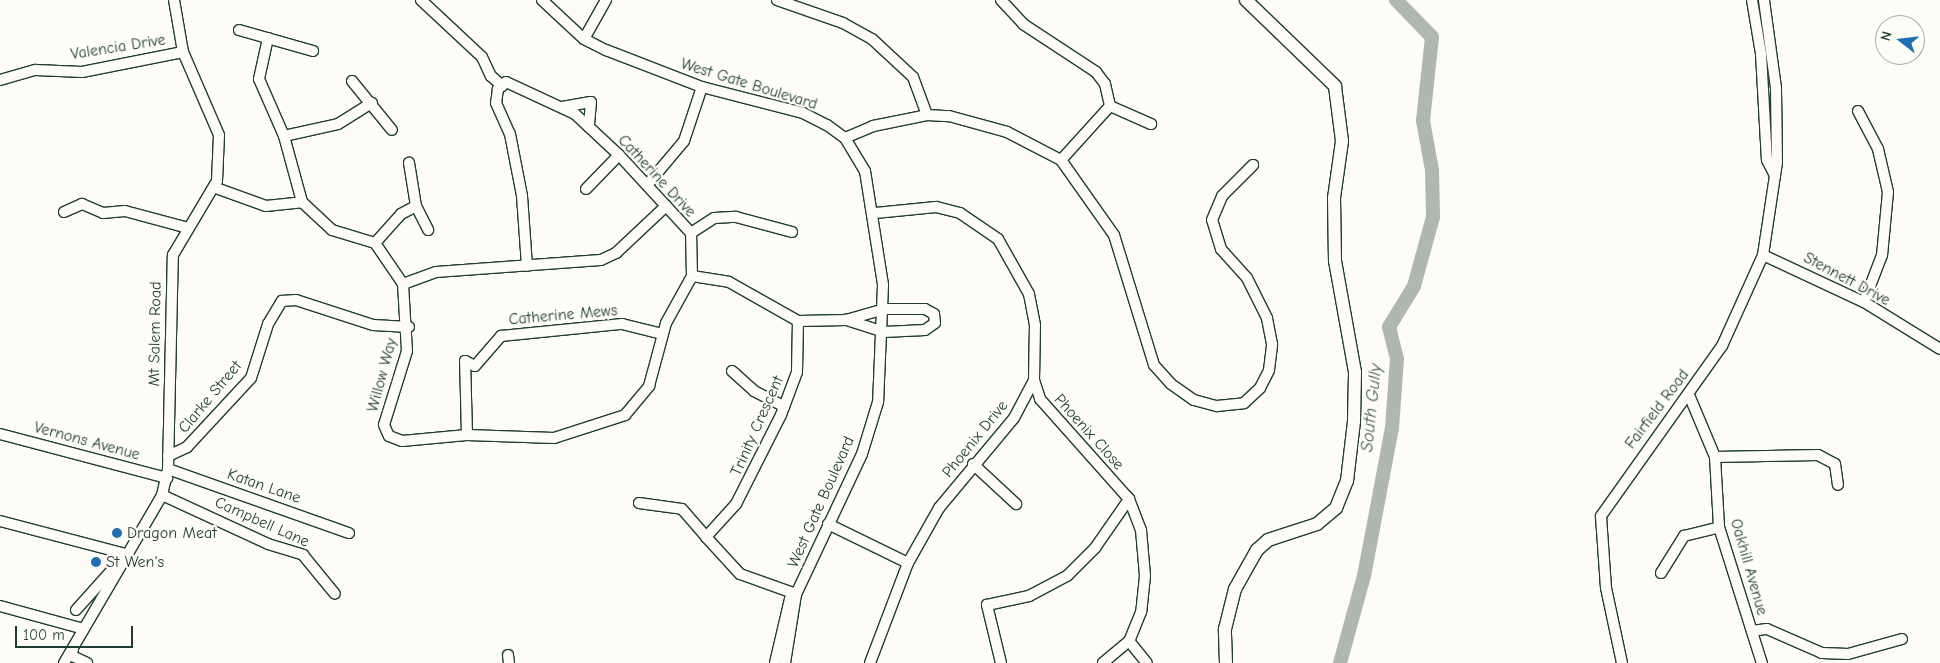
<!DOCTYPE html>
<style>
body{margin:0}
#map{position:relative;width:1940px;height:663px;overflow:hidden;background:#fdfcf7;font-family:"Comic Neue",sans-serif}
div>[style]{position:absolute}
[style*='--x']{left:calc(var(--x)*1px);top:calc(var(--y)*1px);width:calc(var(--w)*1px);rotate:calc(var(--a)*1deg)}
.river>*{height:14px;margin:-7px;padding:0 7px;transform-origin:7px;border-radius:7px;background:#aeb8b1}
.roads{filter:drop-shadow(1px 0 #1f3d34) drop-shadow(-1px 0 #1f3d34) drop-shadow(0 1px #1f3d34) drop-shadow(0 -1px #1f3d34)}
.minor>*{height:10px;margin:-5px;padding:0 5px;transform-origin:5px;border-radius:5px;background:#fdfcf7}
.major>*{height:12px;margin:-6px;padding:0 6px;transform-origin:6px;border-radius:6px;background:#fdfcf7}
.dots>*{width:14px;height:14px;translate:-50% -50%;box-sizing:border-box;border:2px solid #fdfcf7;border-radius:50%}
span{translate:-50% -50%;white-space:nowrap;text-align:center;line-height:1.15;-webkit-text-stroke:4.5px #fdfcf7;paint-order:stroke}
.street-label{font-size:16px;color:#1f3d34}
.poi-label{font-size:16px;color:#1f3d34}
.left{translate:0 -50%;text-align:left}
.water-label{font-size:18px;color:#435c53;font-style:italic}
.north{position:absolute;left:1875px;top:15px;width:50px;height:50px;box-sizing:border-box;background:#fdfcf7;border:1px solid #a4b0a9;border-radius:50%;rotate:286deg;font-size:14px;font-weight:700;line-height:20px;text-align:center;color:#1f3d34}
.north::after{content:'';display:block;margin:auto;width:18px;height:22px;background:#1f6fb2;clip-path:polygon(50% 0,100% 100%,50% 72%,0 100%)}
.scale{position:absolute;left:15px;top:626px;width:118px;height:22px;box-sizing:border-box;border:2px solid #1f3d34;border-top:0;padding-left:6px;font-size:15px;line-height:18px;white-space:nowrap;color:#1f3d34;-webkit-text-stroke:4px #fdfcf7;paint-order:stroke}
</style>
<div id="map">
<div class="river">
<i style="--x:1340;--y:663;--w:90;--a:-74.6"></i>
<i style="--x:1364;--y:576;--w:151;--a:-79.3"></i>
<i style="--x:1392;--y:428;--w:69;--a:-85.9"></i>
<i style="--x:1397;--y:359;--w:33;--a:-104"></i>
<i style="--x:1389;--y:327;--w:48;--a:-58.6"></i>
<i style="--x:1414;--y:286;--w:72;--a:-74.6"></i>
<i style="--x:1433;--y:217;--w:47;--a:-91.2"></i>
<i style="--x:1432;--y:170;--w:50;--a:-100.4"></i>
<i style="--x:1423;--y:121;--w:84;--a:-83.9"></i>
<i style="--x:1432;--y:37;--w:52;--a:-134.2"></i>
</div>
<div class="roads">
<div class="minor">
<i style="--x:421;--y:0;--w:83;--a:43.1"></i>
<i style="--x:482;--y:57;--w:21;--a:65"></i>
<i style="--x:491;--y:76;--w:15;--a:42"></i>
<i style="--x:542;--y:0;--w:57;--a:42.9"></i>
<i style="--x:584;--y:39;--w:25;--a:27"></i>
<i style="--x:606;--y:50;--w:103;--a:21.1"></i>
<i style="--x:702;--y:87;--w:104;--a:14.4"></i>
<i style="--x:803;--y:113;--w:27;--a:27"></i>
<i style="--x:827;--y:125;--w:22;--a:36"></i>
<i style="--x:845;--y:138;--w:39;--a:59"></i>
<i style="--x:865;--y:171;--w:115;--a:81"></i>
<i style="--x:883;--y:285;--w:117;--a:92.4"></i>
<i style="--x:878;--y:402;--w:54;--a:107.1"></i>
<i style="--x:862;--y:454;--w:155;--a:115.2"></i>
<i style="--x:796;--y:594;--w:8;--a:140"></i>
<i style="--x:790;--y:599;--w:66;--a:103.2"></i>
<i style="--x:777;--y:0;--w:70;--a:19.2"></i>
<i style="--x:843;--y:23;--w:33;--a:29"></i>
<i style="--x:872;--y:39;--w:56;--a:42.8"></i>
<i style="--x:913;--y:77;--w:40;--a:69.8"></i>
<i style="--x:1001;--y:0;--w:33;--a:47"></i>
<i style="--x:1023;--y:24;--w:87;--a:33.3"></i>
<i style="--x:1096;--y:72;--w:15;--a:53"></i>
<i style="--x:1105;--y:84;--w:23;--a:77"></i>
<i style="--x:1110;--y:106;--w:73;--a:132.2"></i>
<i style="--x:1752;--y:0;--w:55;--a:80.5"></i>
<i style="--x:1761;--y:54;--w:106;--a:86.8"></i>
<i style="--x:1767;--y:160;--w:18;--a:63"></i>
<i style="--x:239;--y:30;--w:77;--a:15.8"></i>
<i style="--x:268;--y:38;--w:42;--a:102.4"></i>
<i style="--x:259;--y:79;--w:62;--a:66.3"></i>
<i style="--x:284;--y:136;--w:68;--a:74.7"></i>
<i style="--x:302;--y:202;--w:41;--a:43"></i>
<i style="--x:332;--y:230;--w:45;--a:16.8"></i>
<i style="--x:375;--y:243;--w:50;--a:55.7"></i>
<i style="--x:403;--y:284;--w:67;--a:86.6"></i>
<i style="--x:407;--y:351;--w:77;--a:107.3"></i>
<i style="--x:384;--y:425;--w:12;--a:66"></i>
<i style="--x:389;--y:436;--w:14;--a:21"></i>
<i style="--x:402;--y:441;--w:65;--a:-5.3"></i>
<i style="--x:467;--y:435;--w:87;--a:2"></i>
<i style="--x:554;--y:438;--w:75;--a:-17.9"></i>
<i style="--x:625;--y:415;--w:38;--a:-50"></i>
<i style="--x:649;--y:386;--w:65;--a:-74.9"></i>
<i style="--x:666;--y:323;--w:54;--a:-61"></i>
<i style="--x:692;--y:276;--w:43;--a:-91.3"></i>
<i style="--x:691;--y:233;--w:106;--a:-132.7"></i>
<i style="--x:619;--y:155;--w:60;--a:-137"></i>
<i style="--x:575;--y:114;--w:76;--a:-155.1"></i>
<i style="--x:506;--y:82;--w:11;--a:139"></i>
<i style="--x:498;--y:89;--w:14;--a:98"></i>
<i style="--x:496;--y:103;--w:34;--a:66"></i>
<i style="--x:510;--y:134;--w:63;--a:79"></i>
<i style="--x:522;--y:196;--w:70;--a:85.9"></i>
<i style="--x:584;--y:39;--w:45;--a:-60.6"></i>
<i style="--x:0;--y:80;--w:37;--a:-16"></i>
<i style="--x:36;--y:70;--w:46;--a:2.5"></i>
<i style="--x:82;--y:72;--w:103;--a:-11.2"></i>
<i style="--x:352;--y:81;--w:63;--a:50.8"></i>
<i style="--x:1110;--y:106;--w:45;--a:23.7"></i>
<i style="--x:562;--y:107;--w:29;--a:-10"></i>
<i style="--x:591;--y:102;--w:25;--a:95"></i>
<i style="--x:1858;--y:111;--w:43;--a:62.2"></i>
<i style="--x:1878;--y:149;--w:44;--a:76.9"></i>
<i style="--x:1888;--y:192;--w:63;--a:95.4"></i>
<i style="--x:1882;--y:255;--w:50;--a:111"></i>
<i style="--x:284;--y:136;--w:55;--a:-12.5"></i>
<i style="--x:338;--y:124;--w:40;--a:-32"></i>
<i style="--x:845;--y:138;--w:30;--a:-23"></i>
<i style="--x:873;--y:126;--w:55;--a:-11.5"></i>
<i style="--x:927;--y:115;--w:22;--a:3"></i>
<i style="--x:949;--y:116;--w:60;--a:15.4"></i>
<i style="--x:1007;--y:132;--w:61;--a:27.4"></i>
<i style="--x:1061;--y:160;--w:92;--a:54.8"></i>
<i style="--x:1114;--y:235;--w:136;--a:72.9"></i>
<i style="--x:1154;--y:365;--w:25;--a:48"></i>
<i style="--x:1171;--y:384;--w:28;--a:35"></i>
<i style="--x:1194;--y:400;--w:24;--a:15"></i>
<i style="--x:1217;--y:406;--w:27;--a:-6"></i>
<i style="--x:1244;--y:403;--w:22;--a:-43"></i>
<i style="--x:1260;--y:388;--w:20;--a:-63"></i>
<i style="--x:1269;--y:370;--w:26;--a:-83"></i>
<i style="--x:1272;--y:344;--w:26;--a:-101"></i>
<i style="--x:1267;--y:318;--w:45;--a:-116.6"></i>
<i style="--x:1247;--y:278;--w:39;--a:-132"></i>
<i style="--x:1221;--y:249;--w:30;--a:-107"></i>
<i style="--x:1212;--y:220;--w:26;--a:-67"></i>
<i style="--x:1222;--y:196;--w:44;--a:-45"></i>
<i style="--x:647;--y:185;--w:57;--a:-49.9"></i>
<i style="--x:684;--y:141;--w:57;--a:-71.6"></i>
<i style="--x:216;--y:188;--w:53;--a:19.8"></i>
<i style="--x:266;--y:206;--w:36;--a:-6"></i>
<i style="--x:586;--y:189;--w:47;--a:-45.9"></i>
<i style="--x:416;--y:206;--w:27;--a:63"></i>
<i style="--x:64;--y:212;--w:20;--a:-24"></i>
<i style="--x:82;--y:204;--w:23;--a:23"></i>
<i style="--x:103;--y:213;--w:22;--a:-5"></i>
<i style="--x:125;--y:211;--w:65;--a:15.1"></i>
<i style="--x:691;--y:233;--w:27;--a:-33"></i>
<i style="--x:714;--y:218;--w:22;--a:-3"></i>
<i style="--x:736;--y:217;--w:58;--a:15"></i>
<i style="--x:375;--y:243;--w:39;--a:-48"></i>
<i style="--x:401;--y:214;--w:17;--a:-28"></i>
<i style="--x:416;--y:206;--w:44;--a:-99.2"></i>
<i style="--x:1763;--y:255;--w:111;--a:25"></i>
<i style="--x:1864;--y:302;--w:89;--a:31.7"></i>
<i style="--x:692;--y:276;--w:37;--a:9"></i>
<i style="--x:729;--y:282;--w:79;--a:29.5"></i>
<i style="--x:798;--y:321;--w:48;--a:-1.2"></i>
<i style="--x:846;--y:320;--w:40;--a:-16"></i>
<i style="--x:884;--y:309;--w:41;--a:0"></i>
<i style="--x:925;--y:309;--w:10;--a:29"></i>
<i style="--x:934;--y:314;--w:9;--a:84"></i>
<i style="--x:935;--y:323;--w:12;--a:145"></i>
<i style="--x:925;--y:330;--w:41;--a:177.2"></i>
<i style="--x:884;--y:332;--w:40;--a:-162"></i>
<i style="--x:403;--y:284;--w:35;--a:-20"></i>
<i style="--x:436;--y:272;--w:165;--a:-4.2"></i>
<i style="--x:601;--y:260;--w:17;--a:-25"></i>
<i style="--x:616;--y:253;--w:69;--a:-43.2"></i>
<i style="--x:732;--y:371;--w:30;--a:42"></i>
<i style="--x:754;--y:391;--w:34;--a:27"></i>
<i style="--x:1034;--y:380;--w:20;--a:72"></i>
<i style="--x:1040;--y:399;--w:134;--a:48.3"></i>
<i style="--x:1129;--y:499;--w:33;--a:69"></i>
<i style="--x:1141;--y:530;--w:46;--a:85"></i>
<i style="--x:1145;--y:576;--w:36;--a:96"></i>
<i style="--x:1141;--y:612;--w:31;--a:112"></i>
<i style="--x:1129;--y:641;--w:34;--a:140"></i>
<i style="--x:1689;--y:395;--w:67;--a:67.2"></i>
<i style="--x:1715;--y:457;--w:70;--a:86.7"></i>
<i style="--x:1719;--y:527;--w:143;--a:72.5"></i>
<i style="--x:0;--y:434;--w:173;--a:14.8"></i>
<i style="--x:467;--y:435;--w:74;--a:-91.5"></i>
<i style="--x:465;--y:361;--w:11;--a:27"></i>
<i style="--x:475;--y:366;--w:40;--a:-49"></i>
<i style="--x:501;--y:336;--w:122;--a:-5.7"></i>
<i style="--x:622;--y:324;--w:41;--a:14"></i>
<i style="--x:168;--y:456;--w:21;--a:-25"></i>
<i style="--x:187;--y:447;--w:94;--a:-47.2"></i>
<i style="--x:251;--y:378;--w:57;--a:-72.5"></i>
<i style="--x:268;--y:324;--w:27;--a:-59"></i>
<i style="--x:282;--y:301;--w:14;--a:-4"></i>
<i style="--x:296;--y:300;--w:81;--a:18"></i>
<i style="--x:373;--y:325;--w:36;--a:3"></i>
<i style="--x:1715;--y:457;--w:103;--a:-1.1"></i>
<i style="--x:1818;--y:455;--w:19;--a:28"></i>
<i style="--x:1835;--y:464;--w:21;--a:82"></i>
<i style="--x:973;--y:464;--w:59;--a:42.9"></i>
<i style="--x:168;--y:469;--w:192;--a:19.5"></i>
<i style="--x:162;--y:495;--w:117;--a:24.8"></i>
<i style="--x:268;--y:544;--w:37;--a:17"></i>
<i style="--x:303;--y:555;--w:50;--a:50.6"></i>
<i style="--x:639;--y:503;--w:43;--a:7.9"></i>
<i style="--x:682;--y:509;--w:37;--a:49"></i>
<i style="--x:0;--y:521;--w:130;--a:14.7"></i>
<i style="--x:126;--y:554;--w:6;--a:135"></i>
<i style="--x:828;--y:524;--w:89;--a:26"></i>
<i style="--x:1661;--y:573;--w:44;--a:-58.1"></i>
<i style="--x:1684;--y:536;--w:36;--a:-14"></i>
<i style="--x:796;--y:594;--w:59;--a:-160.3"></i>
<i style="--x:740;--y:574;--w:50;--a:-132.6"></i>
<i style="--x:706;--y:537;--w:45;--a:-47.7"></i>
<i style="--x:736;--y:504;--w:100;--a:-63.2"></i>
<i style="--x:781;--y:415;--w:46;--a:-69.6"></i>
<i style="--x:797;--y:372;--w:51;--a:-88.9"></i>
<i style="--x:0;--y:606;--w:87;--a:15.3"></i>
<i style="--x:76;--y:610;--w:52;--a:-48.1"></i>
<i style="--x:1752;--y:631;--w:15;--a:-8"></i>
<i style="--x:1767;--y:629;--w:60;--a:23.6"></i>
<i style="--x:1822;--y:653;--w:26;--a:2"></i>
<i style="--x:1848;--y:654;--w:56;--a:-15.5"></i>
<i style="--x:1129;--y:641;--w:28;--a:51"></i>
<i style="--x:73;--y:650;--w:6;--a:121"></i>
<i style="--x:70;--y:655;--w:19;--a:25"></i>
<i style="--x:508;--y:655;--w:8;--a:83"></i>
<i style="--x:64;--y:663;--w:194;--a:-59.7"></i>
<i style="--x:162;--y:495;--w:27;--a:-77"></i>
<i style="--x:168;--y:469;--w:214;--a:-88.7"></i>
<i style="--x:173;--y:255;--w:86;--a:-59.3"></i>
<i style="--x:217;--y:181;--w:46;--a:-87.5"></i>
<i style="--x:219;--y:135;--w:90;--a:-113.4"></i>
<i style="--x:183;--y:52;--w:53;--a:-99.8"></i>
<i style="--x:785;--y:663;--w:70;--a:-80.9"></i>
<i style="--x:870;--y:663;--w:107;--a:-69.2"></i>
<i style="--x:908;--y:563;--w:63;--a:-60.6"></i>
<i style="--x:939;--y:508;--w:117;--a:-50.2"></i>
<i style="--x:1014;--y:418;--w:43;--a:-62.2"></i>
<i style="--x:1034;--y:380;--w:55;--a:-89"></i>
<i style="--x:1035;--y:325;--w:32;--a:-101"></i>
<i style="--x:1029;--y:294;--w:63;--a:-119.4"></i>
<i style="--x:998;--y:239;--w:46;--a:-145.6"></i>
<i style="--x:960;--y:213;--w:25;--a:-166"></i>
<i style="--x:936;--y:207;--w:61;--a:174.4"></i>
<i style="--x:1001;--y:663;--w:60;--a:-103.6"></i>
<i style="--x:987;--y:605;--w:43;--a:-12.1"></i>
<i style="--x:1029;--y:596;--w:43;--a:-27.8"></i>
<i style="--x:1067;--y:576;--w:40;--a:-45"></i>
<i style="--x:1095;--y:548;--w:60;--a:-55.2"></i>
<i style="--x:1622;--y:663;--w:77;--a:-102"></i>
<i style="--x:1606;--y:588;--w:72;--a:-94"></i>
<i style="--x:1601;--y:516;--w:209;--a:-54.6"></i>
<i style="--x:1722;--y:346;--w:100;--a:-65.7"></i>
<i style="--x:1763;--y:255;--w:94;--a:-81.4"></i>
<i style="--x:1777;--y:162;--w:74;--a:-90.8"></i>
<i style="--x:1776;--y:88;--w:89;--a:-97.8"></i>
</div>
<div class="major">
<i style="--x:1226;--y:663;--w:34;--a:-92"></i>
<i style="--x:1225;--y:629;--w:41;--a:-76"></i>
<i style="--x:1235;--y:589;--w:45;--a:-60.6"></i>
<i style="--x:1257;--y:550;--w:15;--a:-42"></i>
<i style="--x:1268;--y:540;--w:52;--a:-18.1"></i>
<i style="--x:1317;--y:524;--w:25;--a:-40"></i>
<i style="--x:1336;--y:508;--w:29;--a:-68"></i>
<i style="--x:1347;--y:481;--w:60;--a:-83.3"></i>
<i style="--x:1354;--y:421;--w:49;--a:-88.8"></i>
<i style="--x:1355;--y:372;--w:113;--a:-100.2"></i>
<i style="--x:1335;--y:261;--w:63;--a:-90.9"></i>
<i style="--x:1334;--y:198;--w:58;--a:-82"></i>
<i style="--x:1342;--y:141;--w:55;--a:-97.3"></i>
<i style="--x:1335;--y:86;--w:124;--a:-136"></i>
</div>
</div>
<div class="dots">
<i style="left:117px;top:533px;background:#1f6fb2"></i>
<i style="left:96px;top:562px;background:#1f6fb2"></i>
</div>
<div class="street-label">
<span style="left:118px;top:47px;rotate:-9deg">Valencia Drive</span>
<span style="left:749px;top:84px;rotate:17deg">West Gate Boulevard</span>
<span style="left:657px;top:176px;rotate:47deg">Catherine Drive</span>
<span style="left:1847px;top:279px;rotate:28deg">Stennett Drive</span>
<span style="left:563px;top:315px;rotate:-5deg">Catherine Mews</span>
<span style="left:155px;top:334px;rotate:-89deg">Mt Salem Road</span>
<span style="left:382px;top:375px;rotate:-75deg">Willow Way</span>
<span style="left:210px;top:397px;rotate:-50deg">Clarke Street</span>
<span style="left:1657px;top:409px;rotate:-53deg">Fairfield Road</span>
<span style="left:757px;top:426px;rotate:-66deg">Trinity Crescent</span>
<span style="left:1089px;top:432px;rotate:48deg">Phoenix Close</span>
<span style="left:975px;top:439px;rotate:-51deg">Phoenix Drive</span>
<span style="left:87px;top:441px;rotate:15deg">Vernons Avenue</span>
<span style="left:264px;top:486px;rotate:19deg">Katan Lane</span>
<span style="left:821px;top:502px;rotate:-66deg">West Gate Boulevard</span>
<span style="left:262px;top:522px;rotate:24deg">Campbell Lane</span>
<span style="left:1749px;top:567px;rotate:74deg">Oakhill Avenue</span>
</div>
<div class="poi-label">
<span class="left" style="left:127px;top:533px">Dragon Meat</span>
<span class="left" style="left:106px;top:562px">St Wen's</span>
</div>
<div class="water-label">
<span style="left:1372px;top:408px;rotate:-84deg">South Gully</span>
</div>
<div class="north">N</div>
<div class="scale">100 m</div>
</div>
